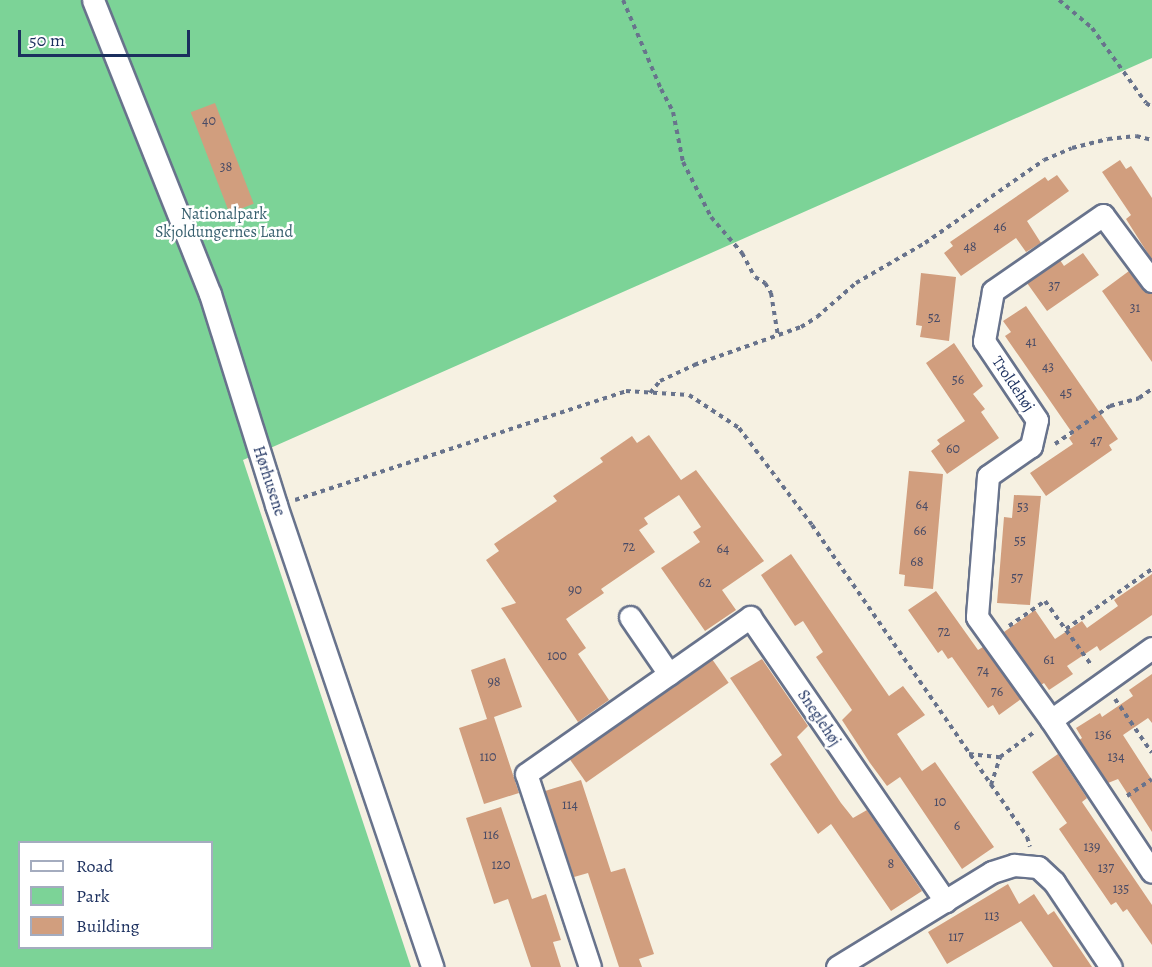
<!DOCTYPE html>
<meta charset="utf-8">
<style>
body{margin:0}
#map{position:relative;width:1152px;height:967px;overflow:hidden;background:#f6f1e2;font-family:Alegreya,serif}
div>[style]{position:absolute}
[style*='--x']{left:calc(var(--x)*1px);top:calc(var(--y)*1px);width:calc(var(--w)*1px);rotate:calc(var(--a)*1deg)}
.green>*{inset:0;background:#7cd397}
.building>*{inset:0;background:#d19e7e;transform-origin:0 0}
.path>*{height:4px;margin-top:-2px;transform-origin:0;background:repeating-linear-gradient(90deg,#68738c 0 4.5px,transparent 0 9px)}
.roads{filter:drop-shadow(2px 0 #68738c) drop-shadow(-2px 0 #68738c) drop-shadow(0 2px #68738c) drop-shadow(0 -2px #68738c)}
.street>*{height:21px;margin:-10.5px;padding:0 10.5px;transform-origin:10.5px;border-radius:10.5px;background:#fff}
span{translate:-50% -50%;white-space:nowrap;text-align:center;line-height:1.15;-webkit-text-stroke:5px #fff;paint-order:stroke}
.number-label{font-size:14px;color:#484b66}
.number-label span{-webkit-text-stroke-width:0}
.park-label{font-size:16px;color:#38606f}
.street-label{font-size:16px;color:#1b2f5e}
.legend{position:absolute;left:18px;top:841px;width:195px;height:108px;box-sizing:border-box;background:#fff;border:2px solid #a4acbf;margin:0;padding:8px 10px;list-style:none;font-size:18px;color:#1b2f5e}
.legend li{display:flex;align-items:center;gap:12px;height:30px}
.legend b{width:30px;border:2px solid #a4acbf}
.scale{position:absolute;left:18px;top:30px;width:172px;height:27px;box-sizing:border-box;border:3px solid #1b2f5e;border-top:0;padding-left:8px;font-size:18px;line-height:21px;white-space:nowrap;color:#1b2f5e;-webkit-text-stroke:4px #fff;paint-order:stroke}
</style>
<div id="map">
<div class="green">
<i style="clip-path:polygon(evenodd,0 0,1152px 0,1152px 58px,243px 460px,411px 967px,0 967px,0 0,20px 842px,212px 842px,212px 948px,20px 948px,20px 842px)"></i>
</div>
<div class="building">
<i style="left:215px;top:103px;width:108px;height:26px;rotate:69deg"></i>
<i style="clip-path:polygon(1120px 160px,1126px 169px,1131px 166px,1152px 198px,1152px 260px,1126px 219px,1131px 215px,1102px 172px)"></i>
<i style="clip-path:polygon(1057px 175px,1069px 191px,1027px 221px,1041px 243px,1026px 252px,1016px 238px,961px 276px,944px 253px,953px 246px,950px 242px,1045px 177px,1048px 181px)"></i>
<i style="clip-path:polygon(1083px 253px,1099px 275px,1047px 311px,1027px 283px,1060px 260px,1064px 266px)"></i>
<i style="clip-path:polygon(1129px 271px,1142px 289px,1152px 294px,1152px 362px,1102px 291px)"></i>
<i style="clip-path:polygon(921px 273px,956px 277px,949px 341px,920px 337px,922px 326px,916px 325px)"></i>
<i style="clip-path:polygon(1026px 306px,1118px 439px,1109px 445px,1112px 450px,1046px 496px,1030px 473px,1073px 444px,1069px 438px,1073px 434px,1005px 336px,1011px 332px,1003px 321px)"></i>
<i style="clip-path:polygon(954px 343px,983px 386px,973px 394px,985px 409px,981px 412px,999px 438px,947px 474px,931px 451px,940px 444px,937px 440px,965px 421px,926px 363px)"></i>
<i style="clip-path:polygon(649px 435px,681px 480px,696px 470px,764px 561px,722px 590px,736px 610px,705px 631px,661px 568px,700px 542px,693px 532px,701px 527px,679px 495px,644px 518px,648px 524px,639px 530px,655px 552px,601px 589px,604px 593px,566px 619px,586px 648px,578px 654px,609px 700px,578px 722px,501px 608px,516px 603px,486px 560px,499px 551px,494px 544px,557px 501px,553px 496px,603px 462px,600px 458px,632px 436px,637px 443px)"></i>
<i style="clip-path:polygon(909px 471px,943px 474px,933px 589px,904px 586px,905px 575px,899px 574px)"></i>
<i style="clip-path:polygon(1014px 495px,1041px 496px,1030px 605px,997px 603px,1004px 517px,1012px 518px)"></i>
<i style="clip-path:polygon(791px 554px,889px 696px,903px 686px,925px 715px,897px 734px,922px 771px,935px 762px,994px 847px,962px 869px,900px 777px,887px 786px,870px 763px,842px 720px,852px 710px,816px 657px,823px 652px,803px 621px,795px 626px,761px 575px)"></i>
<i style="clip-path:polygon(1152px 574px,1152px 615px,1100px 651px,1097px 646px,1067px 666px,1073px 674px,1049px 690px,1044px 683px,1041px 685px,1004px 632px,1035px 610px,1055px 639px,1082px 621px,1087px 628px,1118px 606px,1114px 600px)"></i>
<i style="clip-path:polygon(936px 591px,978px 650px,983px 647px,1021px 699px,999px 715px,993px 705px,988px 708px,952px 657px,948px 659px,942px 650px,938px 653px,908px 610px)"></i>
<i style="clip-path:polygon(505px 658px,522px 707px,494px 717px,519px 793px,484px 804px,459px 728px,487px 719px,471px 670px)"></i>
<i style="left:712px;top:659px;width:29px;height:174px;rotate:55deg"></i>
<i style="clip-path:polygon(762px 659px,808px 726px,797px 737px,841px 803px,853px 818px,867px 810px,922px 891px,891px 911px,831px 824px,818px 834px,770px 764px,782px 755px,730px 678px)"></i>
<i style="clip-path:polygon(1152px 674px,1152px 723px,1148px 718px,1123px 735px,1152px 780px,1152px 832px,1118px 779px,1108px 783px,1079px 740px,1082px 738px,1076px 728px,1100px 713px,1102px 717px,1133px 696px,1129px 690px)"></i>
<i style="clip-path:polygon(1058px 754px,1087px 798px,1082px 802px,1152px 905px,1152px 945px,1127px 909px,1123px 912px,1116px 902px,1111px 905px,1059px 829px,1067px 823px,1032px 772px)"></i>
<i style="clip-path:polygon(581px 780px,611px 872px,625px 868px,654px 954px,639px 959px,642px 967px,619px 967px,588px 873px,574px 877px,545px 791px)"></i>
<i style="clip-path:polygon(501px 807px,532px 899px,546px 894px,561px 940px,553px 942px,561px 967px,531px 967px,508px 899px,494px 904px,466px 818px)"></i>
<i style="clip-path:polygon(1008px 884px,1019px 904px,1034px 894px,1048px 915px,1054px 911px,1092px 967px,1053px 967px,1021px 921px,947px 964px,928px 932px)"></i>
</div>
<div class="path">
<i style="--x:623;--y:0;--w:97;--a:66.9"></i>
<i style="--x:661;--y:89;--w:26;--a:62"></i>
<i style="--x:673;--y:112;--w:51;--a:78.7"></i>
<i style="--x:683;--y:162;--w:62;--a:63"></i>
<i style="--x:711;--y:217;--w:48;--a:49.3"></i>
<i style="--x:742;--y:253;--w:27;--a:62"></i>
<i style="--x:755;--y:277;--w:12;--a:31"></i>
<i style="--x:765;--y:283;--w:12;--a:59"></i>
<i style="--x:771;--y:293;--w:44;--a:80.8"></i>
<i style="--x:1059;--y:0;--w:43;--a:40.3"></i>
<i style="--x:1092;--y:28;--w:92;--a:54.2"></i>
<i style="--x:1146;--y:103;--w:7;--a:34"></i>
<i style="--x:650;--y:393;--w:16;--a:-50"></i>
<i style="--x:660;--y:381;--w:38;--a:-25"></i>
<i style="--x:694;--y:365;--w:114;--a:-19.6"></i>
<i style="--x:801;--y:327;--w:19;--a:-32"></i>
<i style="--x:817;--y:317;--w:52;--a:-41.1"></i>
<i style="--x:856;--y:283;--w:80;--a:-30.1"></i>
<i style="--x:925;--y:243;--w:145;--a:-34.9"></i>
<i style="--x:1044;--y:160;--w:30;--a:-23"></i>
<i style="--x:1072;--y:148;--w:37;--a:-14"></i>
<i style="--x:1108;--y:139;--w:28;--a:-6"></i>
<i style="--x:1136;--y:136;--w:16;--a:14"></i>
<i style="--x:1055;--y:444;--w:67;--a:-34.6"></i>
<i style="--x:1110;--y:406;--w:30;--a:-15"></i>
<i style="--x:1139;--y:398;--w:16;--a:-35"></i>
<i style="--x:295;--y:500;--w:348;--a:-18.2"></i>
<i style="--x:626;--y:391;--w:63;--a:3.6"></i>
<i style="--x:689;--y:395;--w:60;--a:33.4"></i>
<i style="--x:739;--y:428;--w:121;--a:53"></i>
<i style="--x:812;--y:525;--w:379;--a:55.4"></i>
<i style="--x:1027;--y:837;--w:10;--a:73"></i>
<i style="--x:1009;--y:626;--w:44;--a:-34.8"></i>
<i style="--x:1045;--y:601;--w:80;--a:54.1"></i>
<i style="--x:1066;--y:629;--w:105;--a:-34.9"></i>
<i style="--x:1115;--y:699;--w:65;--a:55.6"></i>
<i style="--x:969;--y:754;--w:31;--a:6"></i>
<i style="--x:1000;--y:757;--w:41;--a:-36"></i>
<i style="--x:991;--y:785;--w:29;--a:-72"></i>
<i style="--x:1127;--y:796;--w:30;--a:-34"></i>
</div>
<div class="roads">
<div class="street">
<i style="--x:93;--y:0;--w:316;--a:68.3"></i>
<i style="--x:210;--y:294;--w:221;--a:72.6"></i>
<i style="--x:276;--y:505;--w:488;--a:71.3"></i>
<i style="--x:1152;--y:281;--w:82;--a:-126.6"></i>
<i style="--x:1103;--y:215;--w:134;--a:145.4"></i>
<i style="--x:993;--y:291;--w:51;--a:100.2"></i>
<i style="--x:984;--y:341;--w:95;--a:56.1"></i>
<i style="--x:1037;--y:420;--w:27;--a:103"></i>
<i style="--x:1031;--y:446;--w:52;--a:145.1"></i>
<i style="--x:988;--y:476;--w:141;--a:94.5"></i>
<i style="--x:977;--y:617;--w:127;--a:54.3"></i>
<i style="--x:1051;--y:720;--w:182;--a:56.4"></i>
<i style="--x:630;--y:617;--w:69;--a:55.6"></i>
<i style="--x:1051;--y:720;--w:124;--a:-35.5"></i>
<i style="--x:590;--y:967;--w:203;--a:-108.3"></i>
<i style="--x:526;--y:774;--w:274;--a:-35"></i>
<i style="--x:750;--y:617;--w:345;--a:55.5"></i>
<i style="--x:837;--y:967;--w:182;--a:-31.5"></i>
<i style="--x:992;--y:872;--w:23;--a:-18"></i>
<i style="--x:1014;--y:865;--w:24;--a:5"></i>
<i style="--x:1038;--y:867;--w:22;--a:43"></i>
<i style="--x:1054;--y:882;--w:102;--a:56.2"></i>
</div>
</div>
<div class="number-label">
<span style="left:209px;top:121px">40</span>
<span style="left:226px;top:167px">38</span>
<span style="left:1000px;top:227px">46</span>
<span style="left:970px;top:247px">48</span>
<span style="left:1054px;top:286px">37</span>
<span style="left:1135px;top:308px">31</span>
<span style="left:934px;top:318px">52</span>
<span style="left:1031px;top:342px">41</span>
<span style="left:1048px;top:367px">43</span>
<span style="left:958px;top:380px">56</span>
<span style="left:1066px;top:393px">45</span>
<span style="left:1096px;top:441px">47</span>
<span style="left:953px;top:449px">60</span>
<span style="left:922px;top:505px">64</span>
<span style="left:1023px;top:507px">53</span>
<span style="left:920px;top:531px">66</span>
<span style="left:1020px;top:541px">55</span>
<span style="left:629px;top:547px">72</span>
<span style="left:723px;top:549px">64</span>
<span style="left:917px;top:562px">68</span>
<span style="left:1017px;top:578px">57</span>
<span style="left:705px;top:583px">62</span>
<span style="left:575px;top:590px">90</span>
<span style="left:944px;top:632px">72</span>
<span style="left:557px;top:656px">100</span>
<span style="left:1049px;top:660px">61</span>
<span style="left:983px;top:671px">74</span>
<span style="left:494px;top:682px">98</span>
<span style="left:997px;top:692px">76</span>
<span style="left:1103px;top:735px">136</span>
<span style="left:488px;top:757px">110</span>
<span style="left:1116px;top:757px">134</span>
<span style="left:940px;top:802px">10</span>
<span style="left:570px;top:805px">114</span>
<span style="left:957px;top:826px">6</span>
<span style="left:491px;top:835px">116</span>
<span style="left:1092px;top:847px">139</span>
<span style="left:891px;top:864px">8</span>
<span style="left:501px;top:865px">120</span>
<span style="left:1106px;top:868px">137</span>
<span style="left:1121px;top:889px">135</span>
<span style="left:992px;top:916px">113</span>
<span style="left:956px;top:937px">117</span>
</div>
<div class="park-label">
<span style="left:224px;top:223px">Nationalpark<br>Skjoldungernes Land</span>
</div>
<div class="street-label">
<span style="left:1013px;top:384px;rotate:56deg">Troldehøj</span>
<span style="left:269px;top:481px;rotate:72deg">Hørhusene</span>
<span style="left:819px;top:718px;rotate:56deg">Sneglehøj</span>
</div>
<ul class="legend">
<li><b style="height:8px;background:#fff"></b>Road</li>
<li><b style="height:16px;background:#7cd397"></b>Park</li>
<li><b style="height:16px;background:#d19e7e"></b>Building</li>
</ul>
<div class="scale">50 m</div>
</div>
